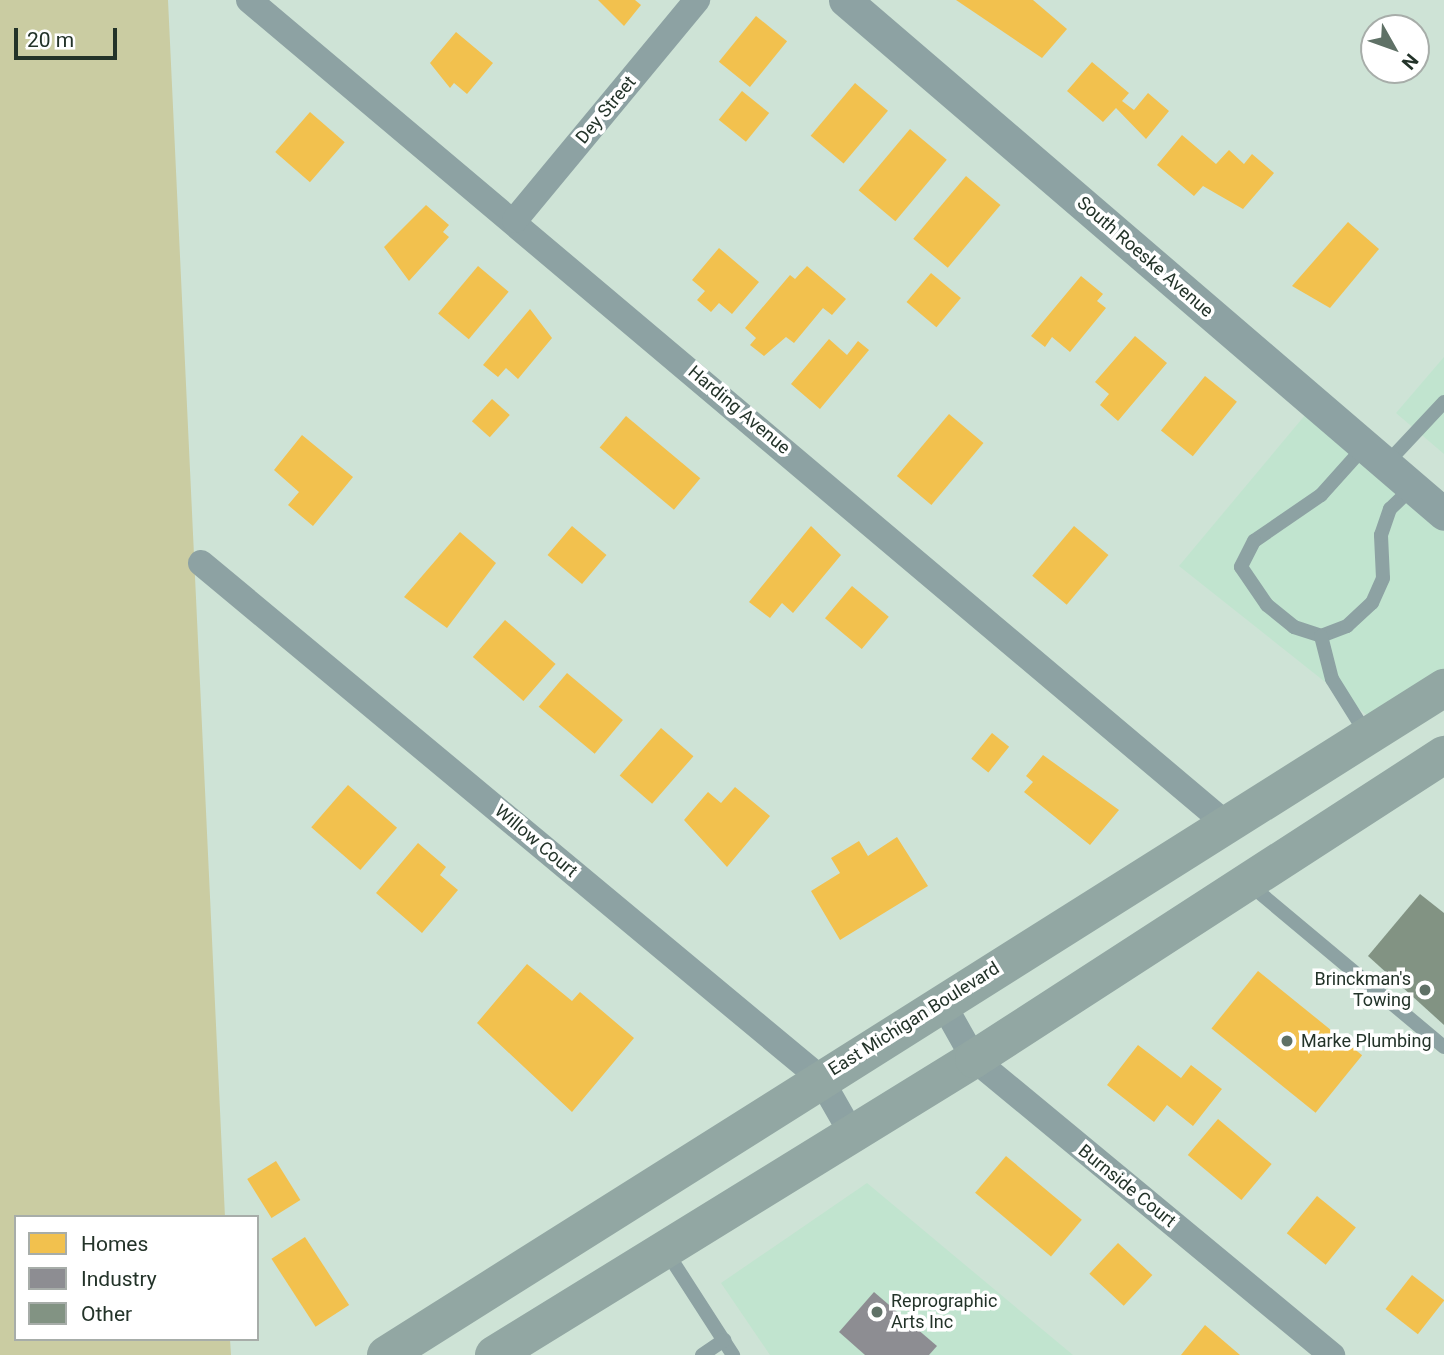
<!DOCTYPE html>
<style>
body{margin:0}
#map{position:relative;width:1444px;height:1355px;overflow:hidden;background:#cee3d6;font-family:Roboto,sans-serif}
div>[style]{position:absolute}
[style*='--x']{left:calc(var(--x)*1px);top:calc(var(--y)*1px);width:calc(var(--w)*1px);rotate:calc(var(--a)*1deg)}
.built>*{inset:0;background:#c1e4cf}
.green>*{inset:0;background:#cacca2}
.homes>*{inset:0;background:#f2c14e;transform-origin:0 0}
.industry>*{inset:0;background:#8d8d92}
.building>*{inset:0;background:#829383}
.service>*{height:14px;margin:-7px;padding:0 7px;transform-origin:7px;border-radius:7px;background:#8da2a3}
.minor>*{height:26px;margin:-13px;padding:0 13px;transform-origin:13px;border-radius:13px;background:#8da2a3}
.tertiary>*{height:33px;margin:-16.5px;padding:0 16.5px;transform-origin:16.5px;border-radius:16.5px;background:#8da2a3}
.primary>*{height:38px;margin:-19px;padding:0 19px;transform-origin:19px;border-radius:19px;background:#92a7a3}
.dots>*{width:19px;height:19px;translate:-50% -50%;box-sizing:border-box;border:4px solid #fff;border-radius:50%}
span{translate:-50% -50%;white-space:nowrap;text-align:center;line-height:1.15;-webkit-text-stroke:7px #fff;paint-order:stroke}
.street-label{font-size:18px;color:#233329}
.poi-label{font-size:18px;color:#233329}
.right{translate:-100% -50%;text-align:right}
.left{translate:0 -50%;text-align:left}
.legend{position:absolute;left:14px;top:1215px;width:245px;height:126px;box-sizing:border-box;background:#fff;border:2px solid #a7ada9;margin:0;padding:9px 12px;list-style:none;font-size:21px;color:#233329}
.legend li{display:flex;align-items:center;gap:14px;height:35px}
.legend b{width:35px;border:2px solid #a7ada9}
.north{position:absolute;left:1360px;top:14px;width:70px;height:70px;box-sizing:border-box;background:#fff;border:2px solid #a7ada9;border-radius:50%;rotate:130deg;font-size:19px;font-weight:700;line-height:28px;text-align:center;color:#233329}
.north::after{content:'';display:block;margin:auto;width:24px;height:32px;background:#5f7166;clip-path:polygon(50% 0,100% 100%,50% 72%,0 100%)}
.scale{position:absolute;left:14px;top:28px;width:103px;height:32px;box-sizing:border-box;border:4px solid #233329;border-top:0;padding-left:9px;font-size:21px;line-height:24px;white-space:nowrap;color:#233329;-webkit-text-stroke:5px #fff;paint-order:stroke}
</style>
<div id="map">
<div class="built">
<i style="clip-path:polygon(1444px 357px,1444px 454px,1396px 413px)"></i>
<i style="clip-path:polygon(1311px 408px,1444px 531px,1444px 674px,1373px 720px,1179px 566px)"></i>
<i style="clip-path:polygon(867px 1183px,1073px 1355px,770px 1355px,721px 1283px)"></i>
</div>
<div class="green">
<i style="clip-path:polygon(0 0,168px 0,225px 1217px,16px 1217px,16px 1339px,230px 1339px,231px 1355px,0 1355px)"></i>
</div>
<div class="homes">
<i style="clip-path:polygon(598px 0,635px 0,641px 5px,624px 26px)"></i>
<i style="clip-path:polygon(956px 0,1033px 0,1067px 29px,1042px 58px)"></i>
<i style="left:756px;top:16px;width:40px;height:59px;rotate:39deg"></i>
<i style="clip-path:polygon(456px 32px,493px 63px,467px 94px,454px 83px,450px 88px,430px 63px)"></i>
<i style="clip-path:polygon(1092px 62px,1129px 93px,1122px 101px,1134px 110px,1148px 93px,1169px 111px,1146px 139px,1116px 108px,1103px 122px,1067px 91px)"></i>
<i style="left:855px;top:83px;width:43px;height:69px;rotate:40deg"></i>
<i style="left:742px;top:91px;width:35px;height:37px;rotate:39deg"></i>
<i style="left:310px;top:112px;width:46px;height:53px;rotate:41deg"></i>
<i style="left:910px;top:129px;width:48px;height:80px;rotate:40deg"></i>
<i style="clip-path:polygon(1182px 135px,1216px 164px,1229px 150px,1244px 164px,1252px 154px,1274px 173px,1243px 209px,1203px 186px,1194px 196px,1157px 165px)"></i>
<i style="left:966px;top:176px;width:45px;height:82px;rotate:40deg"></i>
<i style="clip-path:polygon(426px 205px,449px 225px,443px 232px,449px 237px,409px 281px,384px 247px)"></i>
<i style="clip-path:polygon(1348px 222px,1379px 249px,1330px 308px,1292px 286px)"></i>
<i style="clip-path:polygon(719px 248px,759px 282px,732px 314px,719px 303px,711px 312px,697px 300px,705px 291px,692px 280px)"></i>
<i style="left:478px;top:266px;width:40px;height:62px;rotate:40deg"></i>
<i style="clip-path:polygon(807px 266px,846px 299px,832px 315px,823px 308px,794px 343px,786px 337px,764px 356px,750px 345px,756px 338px,745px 328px,790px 275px,795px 279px)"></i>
<i style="left:931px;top:273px;width:39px;height:38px;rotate:40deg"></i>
<i style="clip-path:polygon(1081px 276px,1103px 294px,1097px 301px,1106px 308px,1070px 352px,1052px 337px,1045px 347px,1031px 336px)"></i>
<i style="clip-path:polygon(530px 309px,552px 338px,518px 379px,506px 368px,498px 377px,483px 365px)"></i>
<i style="clip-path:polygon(1135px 336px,1167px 363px,1118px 421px,1100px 405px,1109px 394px,1095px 382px)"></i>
<i style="clip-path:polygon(829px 339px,847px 355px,858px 341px,869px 350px,820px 409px,791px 384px)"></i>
<i style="left:1205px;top:376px;width:41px;height:70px;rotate:39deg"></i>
<i style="left:492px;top:399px;width:24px;height:30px;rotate:42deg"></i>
<i style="left:949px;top:414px;width:45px;height:81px;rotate:40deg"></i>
<i style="left:626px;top:416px;width:97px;height:41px;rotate:40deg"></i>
<i style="clip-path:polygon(302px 435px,353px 477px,313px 526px,288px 505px,299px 492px,274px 470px)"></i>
<i style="left:572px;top:526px;width:45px;height:38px;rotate:40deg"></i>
<i style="clip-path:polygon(811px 526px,841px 555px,793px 613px,782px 603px,770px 618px,749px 602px)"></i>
<i style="left:1074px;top:526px;width:45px;height:65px;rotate:40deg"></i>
<i style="clip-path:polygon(460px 532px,496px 563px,447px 628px,404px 597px)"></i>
<i style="left:852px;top:586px;width:48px;height:42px;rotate:40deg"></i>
<i style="left:505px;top:620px;width:67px;height:49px;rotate:41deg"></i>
<i style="left:567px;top:673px;width:73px;height:44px;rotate:40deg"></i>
<i style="left:661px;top:728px;width:43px;height:63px;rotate:41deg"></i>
<i style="left:992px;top:733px;width:22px;height:33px;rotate:39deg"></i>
<i style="clip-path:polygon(1043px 755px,1119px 810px,1090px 845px,1024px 792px,1033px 782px,1026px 776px)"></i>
<i style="left:348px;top:785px;width:65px;height:56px;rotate:41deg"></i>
<i style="clip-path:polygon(735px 787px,770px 816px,727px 867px,684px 820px,708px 792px,721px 803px)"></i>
<i style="clip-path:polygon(897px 837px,928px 886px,840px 940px,811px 891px,840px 873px,831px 858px,859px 841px,868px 856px)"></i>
<i style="clip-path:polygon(418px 843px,446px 867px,440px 875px,458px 890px,422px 933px,376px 893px)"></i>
<i style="clip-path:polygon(527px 964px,572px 1001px,580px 992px,634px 1038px,572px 1112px,477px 1023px)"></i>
<i style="left:1258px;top:971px;width:134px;height:74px;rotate:39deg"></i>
<i style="clip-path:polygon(1138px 1045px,1181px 1078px,1191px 1065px,1222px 1089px,1193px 1126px,1167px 1105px,1154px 1122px,1107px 1085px)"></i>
<i style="left:1218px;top:1119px;width:70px;height:47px;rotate:40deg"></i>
<i style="left:1006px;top:1156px;width:99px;height:48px;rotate:40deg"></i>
<i style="left:276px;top:1161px;width:46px;height:34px;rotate:58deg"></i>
<i style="left:1317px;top:1196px;width:50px;height:48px;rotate:39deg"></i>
<i style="left:305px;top:1237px;width:81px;height:40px;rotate:57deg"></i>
<i style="left:1118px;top:1243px;width:47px;height:42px;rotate:43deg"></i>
<i style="left:1412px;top:1275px;width:41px;height:43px;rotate:38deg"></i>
<i style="clip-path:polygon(1205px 1325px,1240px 1355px,1181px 1355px)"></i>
</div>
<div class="industry">
<i style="clip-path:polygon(874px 1292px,937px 1346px,929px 1355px,865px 1355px,839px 1332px)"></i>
</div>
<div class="building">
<i style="clip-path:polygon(1420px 894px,1444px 913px,1444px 1025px,1368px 956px)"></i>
</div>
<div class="service">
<i style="--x:1365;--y:446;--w:66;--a:131.9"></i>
<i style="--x:1321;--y:495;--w:81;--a:145.5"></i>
<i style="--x:1254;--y:541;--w:29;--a:117"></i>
<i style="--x:1241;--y:567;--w:46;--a:55.6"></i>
<i style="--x:1267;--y:605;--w:35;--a:39"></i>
<i style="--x:1294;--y:627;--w:28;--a:18"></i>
<i style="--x:1321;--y:636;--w:28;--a:-21"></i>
<i style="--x:1347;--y:626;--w:34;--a:-43"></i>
<i style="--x:1372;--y:603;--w:27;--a:-66"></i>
<i style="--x:1383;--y:578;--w:43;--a:-92.7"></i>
<i style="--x:1381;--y:535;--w:28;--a:-71"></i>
<i style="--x:1390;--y:509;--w:32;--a:-44"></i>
<i style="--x:1386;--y:464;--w:85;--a:-46.9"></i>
<i style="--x:1321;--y:636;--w:44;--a:75.7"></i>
<i style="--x:1332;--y:679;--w:66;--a:58"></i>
<i style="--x:1249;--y:884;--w:254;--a:39.9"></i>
<i style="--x:666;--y:1251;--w:124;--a:57.2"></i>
<i style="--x:702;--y:1355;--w:27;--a:-34"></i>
</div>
<div class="minor">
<i style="--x:249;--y:0;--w:1278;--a:40.14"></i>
<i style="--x:515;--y:220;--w:286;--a:-50.4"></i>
<i style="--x:201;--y:563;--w:805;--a:39.76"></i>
<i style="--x:820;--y:1078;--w:64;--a:60.3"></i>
<i style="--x:942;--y:1002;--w:65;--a:60.7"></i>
<i style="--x:974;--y:1059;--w:465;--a:39.6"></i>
</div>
<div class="tertiary">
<i style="--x:845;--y:0;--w:789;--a:40.63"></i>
</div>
<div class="primary">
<i style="--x:386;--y:1355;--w:1251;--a:-32.23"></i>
<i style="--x:494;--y:1355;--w:564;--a:-31.66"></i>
<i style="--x:974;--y:1059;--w:560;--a:-32.9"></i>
</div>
<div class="dots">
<i style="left:1425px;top:990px;background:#5f7166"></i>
<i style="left:1287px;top:1041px;background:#5f7166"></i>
<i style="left:877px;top:1312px;background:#5f7166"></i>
</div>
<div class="street-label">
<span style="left:606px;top:110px;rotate:-50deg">Dey Street</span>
<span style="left:1145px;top:257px;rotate:41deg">South Roeske Avenue</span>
<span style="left:739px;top:410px;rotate:40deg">Harding Avenue</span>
<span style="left:536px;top:841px;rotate:40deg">Willow Court</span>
<span style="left:914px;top:1019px;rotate:-32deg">East Michigan Boulevard</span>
<span style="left:1127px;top:1186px;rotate:39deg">Burnside Court</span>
</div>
<div class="poi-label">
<span class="right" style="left:1411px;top:990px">Brinckman's<br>Towing</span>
<span class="left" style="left:1301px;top:1041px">Marke Plumbing</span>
<span class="left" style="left:891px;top:1312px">Reprographic<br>Arts Inc</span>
</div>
<ul class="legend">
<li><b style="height:19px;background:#f2c14e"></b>Homes</li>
<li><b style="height:19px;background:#8d8d92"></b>Industry</li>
<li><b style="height:19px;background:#829383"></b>Other</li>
</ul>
<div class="north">N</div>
<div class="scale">20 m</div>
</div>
